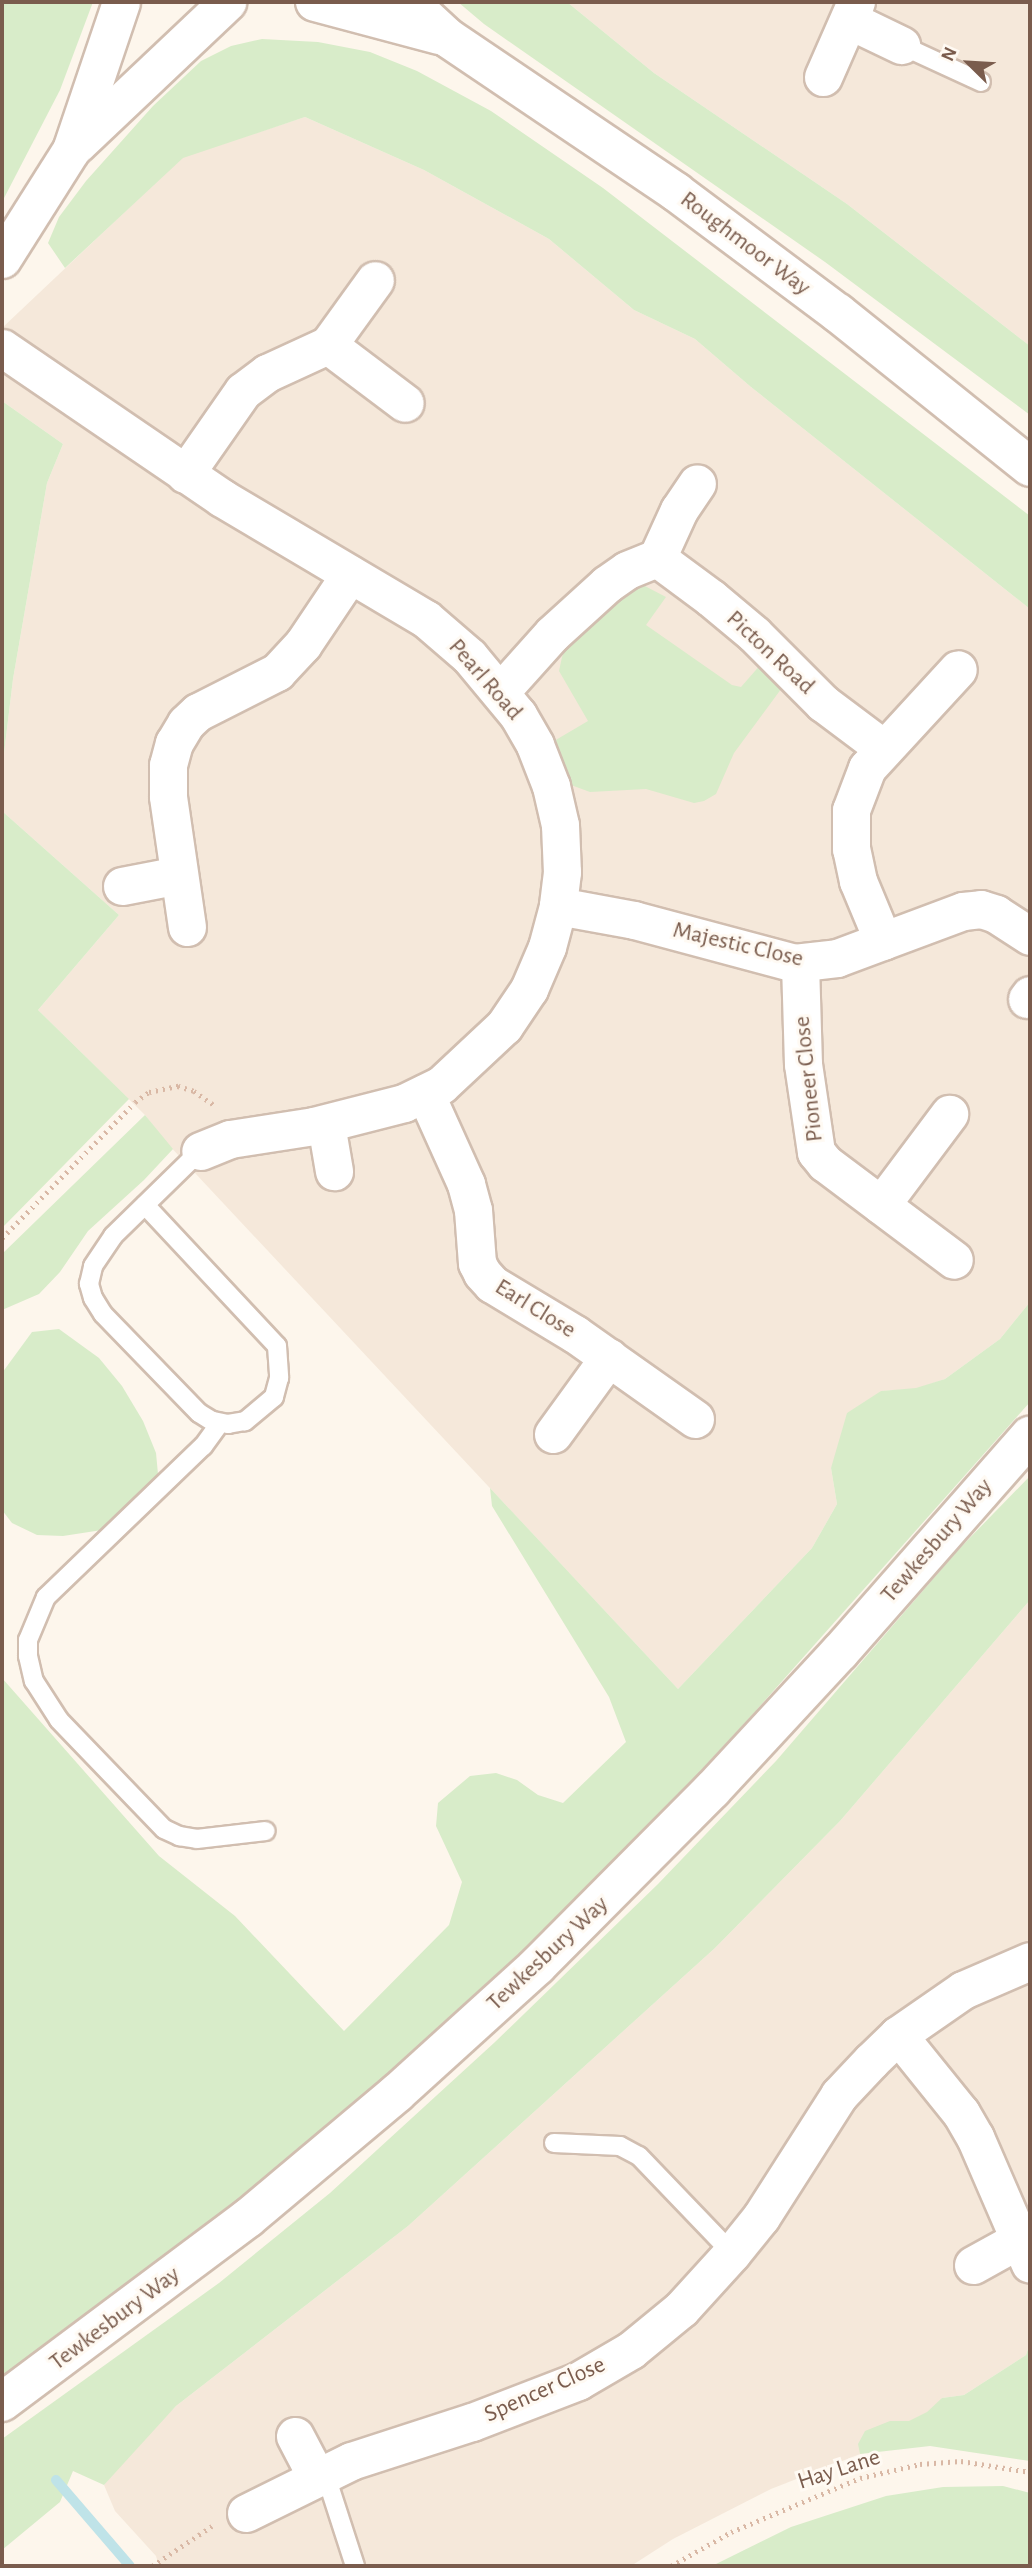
<!DOCTYPE html>
<style>
body{margin:0}
#map{position:relative;width:1032px;height:2568px;overflow:hidden;background:#fdf6ec;font-family:"Alegreya Sans",sans-serif}
div>[style]{position:absolute}
[style*='--x']{left:calc(var(--x)*1px);top:calc(var(--y)*1px);width:calc(var(--w)*1px);rotate:calc(var(--a)*1deg)}
.residential>*{inset:0;background:#f5e8da}
.green>*{inset:0;background:#d8ecc9}
.stream>*{height:10px;margin:-5px;padding:0 5px;transform-origin:5px;border-radius:5px;background:#bfe3e8}
.path>*{height:4.5px;margin-top:-2.25px;transform-origin:0;background:repeating-linear-gradient(90deg,#d9b8a5 0 2px,transparent 0 7px)}
.roads{filter:drop-shadow(2px 0 #d1beb0) drop-shadow(-2px 0 #d1beb0) drop-shadow(0 2px #d1beb0) drop-shadow(0 -2px #d1beb0)}
.lane>*{height:18px;margin:-9px;padding:0 9px;transform-origin:9px;border-radius:9px;background:#fff}
.street>*{height:37px;margin:-18.5px;padding:0 18.5px;transform-origin:18.5px;border-radius:18.5px;background:#fff}
.secondary>*{height:38px;margin:-19px;padding:0 19px;transform-origin:19px;border-radius:19px;background:#fff}
span{translate:-50% -50%;white-space:nowrap;text-align:center;line-height:1.15;-webkit-text-stroke:6px #fffaf3;paint-order:stroke}
.street-label{font-size:24px;color:#7a5c4d}
.frame{position:absolute;inset:0;border:4px solid #7a5c4d;pointer-events:none}
.north{position:absolute;left:934px;top:28px;width:70px;height:70px;-webkit-text-stroke:5px #fffaf3;paint-order:stroke;rotate:294deg;font-size:19px;font-weight:700;line-height:28px;text-align:center;color:#7a5c4d}
.north::after{content:'';display:block;margin:auto;width:24px;height:32px;background:#7a5c4d;clip-path:polygon(50% 0,100% 100%,50% 72%,0 100%)}
</style>
<div id="map">
<div class="residential">
<i style="clip-path:polygon(567px 2px,1030px 2px,1030px 346px,847px 204px,654px 73px)"></i>
<i style="clip-path:polygon(305px 117px,424px 170px,549px 239px,634px 310px,695px 339px,751px 387px,1030px 609px,1030px 1302px,1000px 1339px,945px 1379px,916px 1389px,881px 1391px,831px 1468px,837px 1504px,812px 1548px,678px 1689px,166px 1142px,145px 1115px,38px 1010px,119px 915px,2px 811px,2px 770px,13px 679px,47px 483px,63px 444px,2px 401px,2px 328px,183px 157px)"></i>
<i style="clip-path:polygon(1030px 1600px,1030px 2343px,1026px 2355px,964px 2395px,942px 2398px,928px 2438px,860px 2454px,771px 2489px,673px 2539px,631px 2566px,159px 2566px,156px 2556px,115px 2511px,104px 2485px,119px 2465px,176px 2406px,408px 2226px,715px 1948px,840px 1821px)"></i>
</div>
<div class="green">
<i style="clip-path:polygon(2px 2px,93px 2px,60px 90px,2px 202px)"></i>
<i style="clip-path:polygon(458px 2px,567px 2px,654px 73px,847px 204px,1030px 346px,1030px 415px,825px 262px,484px 24px)"></i>
<i style="clip-path:polygon(262px 39px,318px 42px,370px 52px,417px 71px,491px 111px,603px 188px,1030px 516px,1030px 609px,751px 387px,695px 339px,634px 310px,549px 239px,424px 170px,305px 117px,183px 158px,65px 268px,48px 243px,59px 217px,86px 181px,153px 106px,201px 61px,231px 46px)"></i>
<i style="clip-path:polygon(2px 401px,63px 444px,47px 483px,13px 679px,2px 770px)"></i>
<i style="clip-path:polygon(622px 584px,641px 584px,666px 597px,646px 625px,732px 685px,741px 687px,762px 663px,787px 681px,734px 753px,716px 794px,704px 801px,694px 803px,646px 789px,590px 792px,571px 785px,557px 761px,554px 741px,588px 721px,559px 671px,562px 657px,569px 640px)"></i>
<i style="clip-path:polygon(2px 811px,119px 915px,38px 1010px,129px 1099px,2px 1228px)"></i>
<i style="clip-path:polygon(145px 1115px,173px 1149px,144px 1180px,88px 1231px,60px 1272px,39px 1294px,2px 1310px,2px 1254px)"></i>
<i style="clip-path:polygon(1030px 1302px,1030px 1402px,753px 1714px,617px 1861px,432px 2040px,196px 2239px,2px 2384px,2px 1678px,159px 1856px,235px 1916px,344px 2031px,449px 1925px,462px 1882px,436px 1826px,438px 1803px,470px 1776px,496px 1773px,517px 1780px,538px 1795px,563px 1803px,626px 1742px,609px 1697px,492px 1506px,490px 1488px,678px 1689px,812px 1548px,837px 1504px,831px 1468px,847px 1413px,881px 1391px,916px 1388px,945px 1379px,1000px 1339px)"></i>
<i style="clip-path:polygon(59px 1329px,99px 1358px,122px 1386px,143px 1421px,156px 1453px,158px 1474px,154px 1497px,137px 1516px,102px 1530px,63px 1536px,37px 1535px,12px 1523px,2px 1510px,2px 1373px,32px 1332px)"></i>
<i style="clip-path:polygon(1030px 1476px,1030px 1600px,840px 1821px,715px 1948px,408px 2226px,176px 2406px,104px 2485px,73px 2471px,60px 2502px,2px 2550px,2px 2439px,219px 2283px,330px 2193px,495px 2042px,658px 1884px,776px 1761px,958px 1550px)"></i>
<i style="clip-path:polygon(1030px 2343px,1030px 2461px,930px 2446px,860px 2454px,858px 2444px,865px 2431px,890px 2421px,909px 2421px,927px 2412px,942px 2398px,964px 2395px,1026px 2355px)"></i>
<i style="clip-path:polygon(1003px 2486px,1030px 2493px,1030px 2566px,712px 2566px,791px 2527px,886px 2496px,943px 2487px)"></i>
</div>
<div class="stream">
<i style="--x:56;--y:2480;--w:113;--a:49.3"></i>
</div>
<div class="path">
<i style="--x:2;--y:1238;--w:190;--a:-45.6"></i>
<i style="--x:135;--y:1102;--w:17;--a:-36"></i>
<i style="--x:149;--y:1092;--w:30;--a:-12"></i>
<i style="--x:178;--y:1086;--w:17;--a:17"></i>
<i style="--x:194;--y:1091;--w:24;--a:35"></i>
<i style="--x:152;--y:2566;--w:72;--a:-33.7"></i>
<i style="--x:671;--y:2566;--w:69;--a:-29.5"></i>
<i style="--x:731;--y:2532;--w:140;--a:-22.7"></i>
<i style="--x:860;--y:2478;--w:62;--a:-13.1"></i>
<i style="--x:920;--y:2464;--w:41;--a:-4.2"></i>
<i style="--x:961;--y:2461;--w:70;--a:9.1"></i>
</div>
<div class="roads">
<div class="lane">
<i style="--x:901;--y:45;--w:88;--a:24.8"></i>
<i style="--x:145;--y:1205;--w:193;--a:46.9"></i>
<i style="--x:277;--y:1346;--w:32;--a:86"></i>
<i style="--x:279;--y:1378;--w:20;--a:105"></i>
<i style="--x:274;--y:1397;--w:38;--a:140"></i>
<i style="--x:245;--y:1421;--w:17;--a:170"></i>
<i style="--x:228;--y:1424;--w:16;--a:-169"></i>
<i style="--x:212;--y:1421;--w:15;--a:-148"></i>
<i style="--x:199;--y:1413;--w:138;--a:-134.1"></i>
<i style="--x:103;--y:1314;--w:19;--a:-122"></i>
<i style="--x:93;--y:1298;--w:15;--a:-106"></i>
<i style="--x:89;--y:1284;--w:18;--a:-77"></i>
<i style="--x:93;--y:1266;--w:36;--a:-56"></i>
<i style="--x:113;--y:1236;--w:122;--a:-44.3"></i>
<i style="--x:220;--y:1423;--w:29;--a:126"></i>
<i style="--x:203;--y:1446;--w:218;--a:136.1"></i>
<i style="--x:46;--y:1597;--w:47;--a:112.7"></i>
<i style="--x:28;--y:1640;--w:16;--a:90"></i>
<i style="--x:28;--y:1656;--w:26;--a:77"></i>
<i style="--x:34;--y:1681;--w:46;--a:57.3"></i>
<i style="--x:59;--y:1720;--w:151;--a:46.1"></i>
<i style="--x:164;--y:1829;--w:17;--a:25"></i>
<i style="--x:179;--y:1836;--w:18;--a:9"></i>
<i style="--x:197;--y:1839;--w:69;--a:-6.6"></i>
<i style="--x:554;--y:2143;--w:66;--a:2.6"></i>
<i style="--x:620;--y:2146;--w:21;--a:28"></i>
<i style="--x:639;--y:2156;--w:134;--a:46.2"></i>
<i style="--x:325;--y:2473;--w:98;--a:72.1"></i>
</div>
<div class="street">
<i style="--x:849;--y:20;--w:58;--a:25.7"></i>
<i style="--x:823;--y:77;--w:82;--a:-66.3"></i>
<i style="--x:77;--y:144;--w:207;--a:-43.4"></i>
<i style="--x:2;--y:259;--w:129;--a:-57.7"></i>
<i style="--x:71;--y:150;--w:156;--a:-71.3"></i>
<i style="--x:328;--y:345;--w:96;--a:37"></i>
<i style="--x:2;--y:348;--w:266;--a:34.3"></i>
<i style="--x:222;--y:498;--w:237;--a:30.7"></i>
<i style="--x:426;--y:619;--w:57;--a:40.7"></i>
<i style="--x:469;--y:656;--w:77;--a:50.3"></i>
<i style="--x:518;--y:715;--w:34;--a:60"></i>
<i style="--x:535;--y:745;--w:44;--a:68.7"></i>
<i style="--x:551;--y:786;--w:40;--a:77"></i>
<i style="--x:560;--y:825;--w:47;--a:87.6"></i>
<i style="--x:562;--y:872;--w:34;--a:97"></i>
<i style="--x:558;--y:906;--w:42;--a:105"></i>
<i style="--x:547;--y:947;--w:46;--a:113.2"></i>
<i style="--x:529;--y:989;--w:45;--a:124"></i>
<i style="--x:504;--y:1026;--w:86;--a:136.9"></i>
<i style="--x:441;--y:1085;--w:41;--a:154.1"></i>
<i style="--x:404;--y:1103;--w:93;--a:165.7"></i>
<i style="--x:314;--y:1126;--w:85;--a:171.2"></i>
<i style="--x:230;--y:1139;--w:32;--a:158"></i>
<i style="--x:185;--y:474;--w:101;--a:-55.1"></i>
<i style="--x:243;--y:391;--w:30;--a:-37"></i>
<i style="--x:267;--y:373;--w:67;--a:-24.7"></i>
<i style="--x:328;--y:345;--w:80;--a:-54.1"></i>
<i style="--x:657;--y:558;--w:53;--a:-65.4"></i>
<i style="--x:679;--y:510;--w:32;--a:-56"></i>
<i style="--x:500;--y:692;--w:78;--a:-48.1"></i>
<i style="--x:552;--y:634;--w:74;--a:-42.3"></i>
<i style="--x:607;--y:584;--w:24;--a:-35"></i>
<i style="--x:627;--y:570;--w:32;--a:-22"></i>
<i style="--x:657;--y:558;--w:67;--a:36.5"></i>
<i style="--x:711;--y:598;--w:56;--a:39.9"></i>
<i style="--x:754;--y:634;--w:98;--a:45"></i>
<i style="--x:823;--y:703;--w:75;--a:36.9"></i>
<i style="--x:122;--y:886;--w:58;--a:-10.9"></i>
<i style="--x:558;--y:906;--w:77;--a:10.4"></i>
<i style="--x:634;--y:920;--w:166;--a:15"></i>
<i style="--x:794;--y:963;--w:43;--a:-6.6"></i>
<i style="--x:837;--y:958;--w:134;--a:-20.5"></i>
<i style="--x:963;--y:911;--w:18;--a:-6"></i>
<i style="--x:981;--y:909;--w:16;--a:18"></i>
<i style="--x:996;--y:914;--w:40;--a:32.9"></i>
<i style="--x:187;--y:927;--w:132;--a:-98.3"></i>
<i style="--x:168;--y:796;--w:31;--a:-90"></i>
<i style="--x:168;--y:765;--w:23;--a:-75"></i>
<i style="--x:174;--y:743;--w:23;--a:-59"></i>
<i style="--x:186;--y:723;--w:16;--a:-43"></i>
<i style="--x:198;--y:712;--w:89;--a:-26.9"></i>
<i style="--x:277;--y:672;--w:38;--a:-47"></i>
<i style="--x:303;--y:644;--w:84;--a:-56.1"></i>
<i style="--x:883;--y:941;--w:65;--a:-112.6"></i>
<i style="--x:858;--y:881;--w:33;--a:-102"></i>
<i style="--x:851;--y:849;--w:39;--a:-90"></i>
<i style="--x:851;--y:810;--w:45;--a:-69.1"></i>
<i style="--x:867;--y:768;--w:134;--a:-47.4"></i>
<i style="--x:800;--y:963;--w:101;--a:88.3"></i>
<i style="--x:803;--y:1064;--w:89;--a:81.6"></i>
<i style="--x:816;--y:1152;--w:14;--a:51"></i>
<i style="--x:825;--y:1163;--w:161;--a:36.9"></i>
<i style="--x:1027;--y:999;--w:5;--a:-53"></i>
<i style="--x:425;--y:1093;--w:100;--a:65.7"></i>
<i style="--x:466;--y:1184;--w:27;--a:75"></i>
<i style="--x:473;--y:1210;--w:53;--a:85.7"></i>
<i style="--x:477;--y:1263;--w:11;--a:63"></i>
<i style="--x:482;--y:1273;--w:15;--a:48"></i>
<i style="--x:492;--y:1284;--w:97;--a:31.1"></i>
<i style="--x:575;--y:1334;--w:147;--a:35.3"></i>
<i style="--x:326;--y:1124;--w:48;--a:80.3"></i>
<i style="--x:881;--y:1205;--w:114;--a:-53.2"></i>
<i style="--x:553;--y:1434;--w:95;--a:-54"></i>
<i style="--x:898;--y:2035;--w:100;--a:51.1"></i>
<i style="--x:961;--y:2113;--w:28;--a:60"></i>
<i style="--x:975;--y:2137;--w:138;--a:66.6"></i>
<i style="--x:973;--y:2265;--w:54;--a:-29"></i>
<i style="--x:295;--y:2436;--w:45;--a:62.3"></i>
<i style="--x:246;--y:2513;--w:117;--a:-26.3"></i>
<i style="--x:351;--y:2461;--w:127;--a:-17.9"></i>
<i style="--x:472;--y:2422;--w:114;--a:-21.1"></i>
<i style="--x:578;--y:2381;--w:61;--a:-30.3"></i>
<i style="--x:631;--y:2350;--w:65;--a:-39.4"></i>
<i style="--x:681;--y:2309;--w:76;--a:-47.7"></i>
<i style="--x:732;--y:2253;--w:46;--a:-51.1"></i>
<i style="--x:761;--y:2217;--w:145;--a:-57.4"></i>
<i style="--x:839;--y:2095;--w:47;--a:-46.7"></i>
<i style="--x:871;--y:2061;--w:37;--a:-44"></i>
<i style="--x:898;--y:2035;--w:79;--a:-34.7"></i>
<i style="--x:963;--y:1990;--w:73;--a:-23.4"></i>
</div>
<div class="secondary">
<i style="--x:315;--y:2;--w:128;--a:14.9"></i>
<i style="--x:409;--y:2;--w:53;--a:42.7"></i>
<i style="--x:448;--y:38;--w:275;--a:34"></i>
<i style="--x:676;--y:192;--w:202;--a:36.8"></i>
<i style="--x:838;--y:313;--w:246;--a:38.7"></i>
<i style="--x:2;--y:2402;--w:307;--a:-36.8"></i>
<i style="--x:248;--y:2218;--w:194;--a:-40"></i>
<i style="--x:397;--y:2093;--w:189;--a:-42.2"></i>
<i style="--x:537;--y:1966;--w:248;--a:-45.2"></i>
<i style="--x:712;--y:1790;--w:188;--a:-47.2"></i>
<i style="--x:840;--y:1652;--w:288;--a:-48.7"></i>
</div>
</div>
<div class="street-label">
<span style="left:745px;top:244px;rotate:37deg">Roughmoor Way</span>
<span style="left:770px;top:653px;rotate:43deg">Picton Road</span>
<span style="left:485px;top:680px;rotate:49deg">Pearl Road</span>
<span style="left:738px;top:945px;rotate:13deg">Majestic Close</span>
<span style="left:809px;top:1079px;rotate:-96deg">Pioneer Close</span>
<span style="left:535px;top:1309px;rotate:32deg">Earl Close</span>
<span style="left:937px;top:1541px;rotate:-49deg">Tewkesbury Way</span>
<span style="left:548px;top:1954px;rotate:-43deg">Tewkesbury Way</span>
<span style="left:115px;top:2319px;rotate:-37deg">Tewkesbury Way</span>
<span style="left:545px;top:2390px;rotate:-24deg">Spencer Close</span>
<span style="left:839px;top:2470px;rotate:-18deg">Hay Lane</span>
</div>
<div class="frame"></div>
<div class="north">N</div>
</div>
